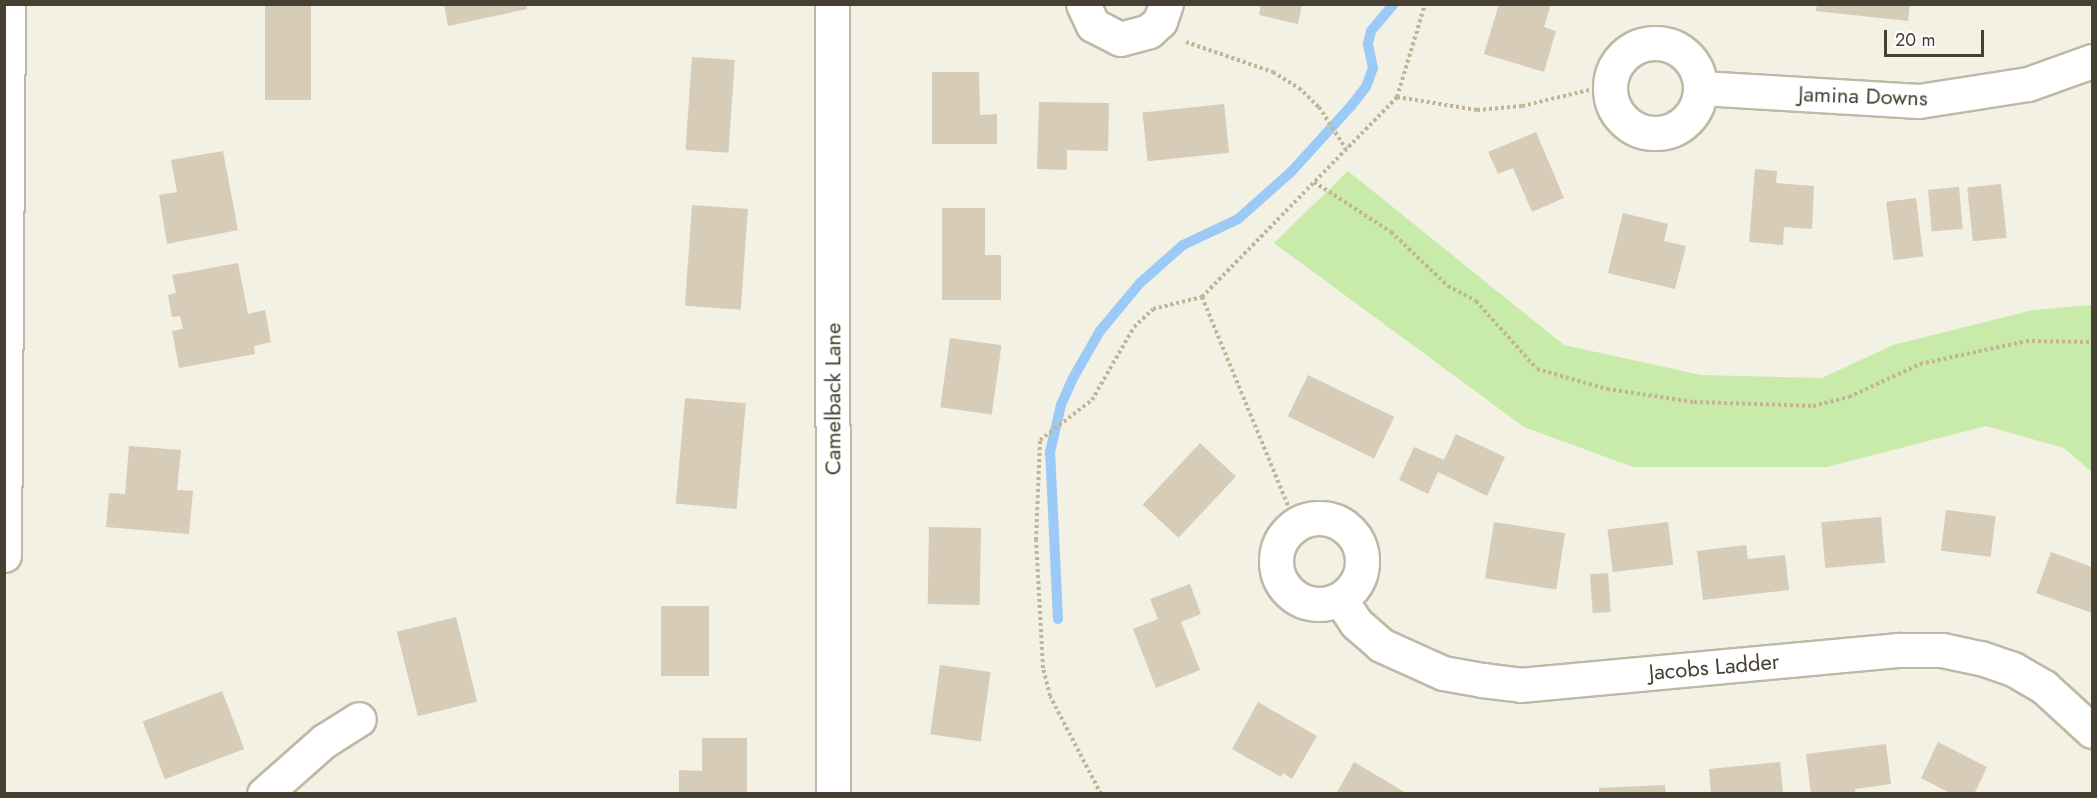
<!DOCTYPE html>
<style>
body{margin:0}
#map{position:relative;width:2097px;height:798px;overflow:hidden;background:#f3f0e4;font-family:Jost,sans-serif}
div>[style]{position:absolute}
[style*='--x']{left:calc(var(--x)*1px);top:calc(var(--y)*1px);width:calc(var(--w)*1px);rotate:calc(var(--a)*1deg)}
.green>*{inset:0;background:#c9eba9}
.stream>*{height:10px;margin:-5px;padding:0 5px;transform-origin:5px;border-radius:5px;background:#9acaf5}
.building>*{inset:0;background:#d6ccb8;transform-origin:0 0}
.path>*{height:4px;margin-top:-2px;transform-origin:0;background:repeating-linear-gradient(90deg,#c2b596 0 3px,transparent 0 6px)}
.roads{filter:drop-shadow(2px 0 #bfb8a6) drop-shadow(-2px 0 #bfb8a6) drop-shadow(0 2px #bfb8a6) drop-shadow(0 -2px #bfb8a6)}
.minor>*{height:33px;margin:-16.5px;padding:0 16.5px;transform-origin:16.5px;border-radius:16.5px;background:#fff}
.minor>.ring{margin:-16.5px;padding:0;box-sizing:content-box;background:none;border:33px solid #fff;border-radius:50%}
span{translate:-50% -50%;white-space:nowrap;text-align:center;line-height:1.15;-webkit-text-stroke:4.5px #fff;paint-order:stroke}
.street-label{font-size:22px;color:#464033}
.frame{position:absolute;inset:0;border:6px solid #464033;pointer-events:none}
.scale{position:absolute;left:1884px;top:30px;width:100px;height:27px;box-sizing:border-box;border:3px solid #464033;border-top:0;padding-left:8px;font-size:18px;line-height:21px;white-space:nowrap;color:#464033;-webkit-text-stroke:4px #fff;paint-order:stroke}
</style>
<div id="map">
<div class="green">
<i style="clip-path:polygon(1348px 171px,1564px 345px,1701px 375px,1822px 378px,1893px 345px,2033px 310px,2092px 305px,2092px 472px,2064px 448px,1986px 426px,1827px 467px,1633px 467px,1524px 427px,1274px 243px)"></i>
</div>
<div class="stream">
<i style="--x:1058;--y:619;--w:167;--a:-92.7"></i>
<i style="--x:1050;--y:452;--w:48;--a:-76.8"></i>
<i style="--x:1061;--y:405;--w:30;--a:-66"></i>
<i style="--x:1073;--y:378;--w:54;--a:-60.1"></i>
<i style="--x:1100;--y:331;--w:62;--a:-50.2"></i>
<i style="--x:1140;--y:283;--w:57;--a:-41.5"></i>
<i style="--x:1183;--y:245;--w:61;--a:-25.3"></i>
<i style="--x:1238;--y:219;--w:71;--a:-41.6"></i>
<i style="--x:1291;--y:172;--w:89;--a:-47.7"></i>
<i style="--x:1351;--y:106;--w:24;--a:-52"></i>
<i style="--x:1366;--y:87;--w:20;--a:-70"></i>
<i style="--x:1373;--y:68;--w:25;--a:-102"></i>
<i style="--x:1368;--y:44;--w:13;--a:-77"></i>
<i style="--x:1371;--y:31;--w:35;--a:-50"></i>
</div>
<div class="building">
<i style="left:265px;top:4px;width:46px;height:96px"></i>
<i style="clip-path:polygon(444px 4px,526px 4px,527px 9px,448px 26px)"></i>
<i style="clip-path:polygon(1261px 4px,1302px 4px,1298px 24px,1259px 15px)"></i>
<i style="clip-path:polygon(1499px 4px,1551px 4px,1544px 27px,1556px 31px,1544px 72px,1484px 54px)"></i>
<i style="clip-path:polygon(1817px 4px,1910px 4px,1908px 21px,1816px 11px)"></i>
<i style="left:692px;top:57px;width:43px;height:93px;rotate:4deg"></i>
<i style="clip-path:polygon(932px 72px,979px 72px,980px 115px,997px 114px,997px 144px,932px 144px)"></i>
<i style="clip-path:polygon(1039px 102px,1109px 103px,1108px 151px,1067px 150px,1067px 170px,1037px 169px)"></i>
<i style="left:1224px;top:104px;width:49px;height:82px;rotate:84deg"></i>
<i style="clip-path:polygon(1536px 132px,1564px 198px,1532px 212px,1513px 168px,1498px 174px,1488px 152px)"></i>
<i style="clip-path:polygon(223px 151px,238px 230px,167px 244px,159px 195px,177px 192px,171px 160px)"></i>
<i style="clip-path:polygon(1755px 169px,1777px 171px,1776px 183px,1814px 186px,1812px 229px,1784px 227px,1783px 245px,1749px 242px)"></i>
<i style="left:2001px;top:184px;width:54px;height:34px;rotate:84deg"></i>
<i style="left:1959px;top:187px;width:42px;height:31px;rotate:85deg"></i>
<i style="left:1916px;top:198px;width:59px;height:30px;rotate:83deg"></i>
<i style="left:692px;top:205px;width:56px;height:101px;rotate:4deg"></i>
<i style="clip-path:polygon(942px 208px,985px 208px,985px 255px,1001px 255px,1001px 300px,942px 300px)"></i>
<i style="clip-path:polygon(1623px 213px,1668px 224px,1664px 241px,1686px 246px,1675px 289px,1608px 273px)"></i>
<i style="clip-path:polygon(238px 263px,248px 314px,265px 310px,271px 342px,254px 346px,255px 354px,179px 368px,172px 331px,183px 329px,180px 316px,172px 317px,168px 295px,176px 293px,172px 275px)"></i>
<i style="left:950px;top:338px;width:52px;height:70px;rotate:8deg"></i>
<i style="left:1308px;top:375px;width:96px;height:46px;rotate:26deg"></i>
<i style="left:685px;top:398px;width:61px;height:106px;rotate:5deg"></i>
<i style="clip-path:polygon(1456px 434px,1505px 457px,1487px 496px,1438px 472px,1428px 494px,1399px 480px,1414px 447px,1444px 460px)"></i>
<i style="left:1200px;top:443px;width:49px;height:84px;rotate:43deg"></i>
<i style="clip-path:polygon(129px 446px,181px 450px,177px 490px,193px 491px,189px 534px,106px 527px,109px 493px,125px 494px)"></i>
<i style="left:1946px;top:510px;width:50px;height:41px;rotate:7deg"></i>
<i style="left:1881px;top:517px;width:46px;height:60px;rotate:85deg"></i>
<i style="left:1494px;top:522px;width:72px;height:57px;rotate:9deg"></i>
<i style="left:1668px;top:522px;width:43px;height:61px;rotate:83deg"></i>
<i style="left:929px;top:527px;width:52px;height:77px;rotate:1deg"></i>
<i style="clip-path:polygon(1746px 545px,1748px 559px,1785px 555px,1789px 590px,1703px 600px,1697px 551px)"></i>
<i style="clip-path:polygon(2051px 552px,2092px 567px,2092px 613px,2036px 593px)"></i>
<i style="left:1608px;top:573px;width:39px;height:18px;rotate:86deg"></i>
<i style="clip-path:polygon(1190px 584px,1201px 614px,1181px 622px,1200px 670px,1156px 688px,1133px 629px,1158px 619px,1150px 599px)"></i>
<i style="left:661px;top:606px;width:48px;height:70px"></i>
<i style="left:456px;top:617px;width:87px;height:61px;rotate:76deg"></i>
<i style="left:940px;top:665px;width:51px;height:70px;rotate:8deg"></i>
<i style="left:222px;top:691px;width:62px;height:85px;rotate:69deg"></i>
<i style="clip-path:polygon(1258px 702px,1317px 736px,1292px 779px,1283px 773px,1281px 777px,1232px 749px)"></i>
<i style="clip-path:polygon(702px 738px,747px 738px,747px 794px,679px 794px,679px 770px,702px 771px)"></i>
<i style="clip-path:polygon(1938px 742px,1987px 767px,1974px 794px,1952px 794px,1921px 778px)"></i>
<i style="clip-path:polygon(1886px 744px,1891px 784px,1855px 789px,1855px 794px,1811px 794px,1806px 754px)"></i>
<i style="clip-path:polygon(1354px 762px,1408px 794px,1336px 794px)"></i>
<i style="clip-path:polygon(1780px 762px,1783px 794px,1711px 794px,1709px 769px)"></i>
<i style="clip-path:polygon(1665px 785px,1666px 794px,1599px 794px,1599px 788px)"></i>
</div>
<div class="path">
<i style="--x:1186;--y:42;--w:92;--a:19"></i>
<i style="--x:1273;--y:72;--w:31;--a:32"></i>
<i style="--x:1299;--y:88;--w:28;--a:44"></i>
<i style="--x:1319;--y:107;--w:50;--a:57.3"></i>
<i style="--x:1397;--y:97;--w:81;--a:9.2"></i>
<i style="--x:1477;--y:110;--w:45;--a:-5.1"></i>
<i style="--x:1522;--y:106;--w:90;--a:-13.4"></i>
<i style="--x:1314;--y:182;--w:92;--a:33"></i>
<i style="--x:1391;--y:232;--w:79;--a:43.5"></i>
<i style="--x:1448;--y:286;--w:32;--a:28"></i>
<i style="--x:1476;--y:301;--w:91;--a:48.1"></i>
<i style="--x:1537;--y:369;--w:73;--a:15.9"></i>
<i style="--x:1607;--y:389;--w:88;--a:8.5"></i>
<i style="--x:1694;--y:402;--w:119;--a:1.9"></i>
<i style="--x:1813;--y:406;--w:37;--a:-14"></i>
<i style="--x:1849;--y:397;--w:78;--a:-24.9"></i>
<i style="--x:1920;--y:364;--w:108;--a:-12.2"></i>
<i style="--x:2026;--y:341;--w:66;--a:0.9"></i>
<i style="--x:1202;--y:297;--w:247;--a:67.6"></i>
<i style="--x:1101;--y:794;--w:110;--a:-117.5"></i>
<i style="--x:1050;--y:696;--w:29;--a:-104"></i>
<i style="--x:1043;--y:668;--w:128;--a:-93.1"></i>
<i style="--x:1036;--y:540;--w:100;--a:-87.7"></i>
<i style="--x:1040;--y:440;--w:66;--a:-37.6"></i>
<i style="--x:1092;--y:400;--w:84;--a:-60.1"></i>
<i style="--x:1134;--y:327;--w:26;--a:-43"></i>
<i style="--x:1153;--y:309;--w:50;--a:-13.8"></i>
<i style="--x:1202;--y:297;--w:279;--a:-45.7"></i>
<i style="--x:1397;--y:97;--w:97;--a:-73.2"></i>
</div>
<div class="roads">
<div class="minor">
<i style="--x:832;--y:4;--w:790;--a:89.93"></i>
<i style="--x:1083;--y:4;--w:23;--a:65"></i>
<i style="--x:1093;--y:25;--w:30;--a:27"></i>
<i style="--x:1120;--y:39;--w:30;--a:-15"></i>
<i style="--x:1149;--y:31;--w:15;--a:-42"></i>
<i style="--x:1160;--y:21;--w:18;--a:-71"></i>
<i class="ring" style="left:1610px;top:43px;width:57px;height:57px"></i>
<i style="--x:1701;--y:88;--w:218;--a:3.4"></i>
<i style="--x:1919;--y:101;--w:110;--a:-8.9"></i>
<i style="--x:2028;--y:84;--w:68;--a:-19.8"></i>
<i class="ring" style="left:1276px;top:518px;width:53px;height:53px"></i>
<i style="--x:4;--y:555;--w:551;--a:-89.58"></i>
<i style="--x:1340;--y:599;--w:29;--a:56"></i>
<i style="--x:1356;--y:623;--w:33;--a:41"></i>
<i style="--x:1381;--y:645;--w:68;--a:24.3"></i>
<i style="--x:1443;--y:673;--w:40;--a:10"></i>
<i style="--x:1482;--y:680;--w:38;--a:7"></i>
<i style="--x:1520;--y:685;--w:381;--a:-5.3"></i>
<i style="--x:1899;--y:650;--w:43;--a:0"></i>
<i style="--x:1942;--y:650;--w:40;--a:12"></i>
<i style="--x:1981;--y:658;--w:34;--a:19"></i>
<i style="--x:2013;--y:669;--w:36;--a:30"></i>
<i style="--x:2044;--y:687;--w:65;--a:42.5"></i>
<i style="--x:264;--y:794;--w:80;--a:-41.5"></i>
<i style="--x:324;--y:741;--w:41;--a:-32.2"></i>
</div>
</div>
<div class="street-label">
<span style="left:1863px;top:96px;rotate:2deg">Jamina Downs</span>
<span style="left:833px;top:399px;rotate:-90deg">Camelback Lane</span>
<span style="left:1714px;top:667px;rotate:-5deg">Jacobs Ladder</span>
</div>
<div class="frame"></div>
<div class="scale">20 m</div>
</div>
